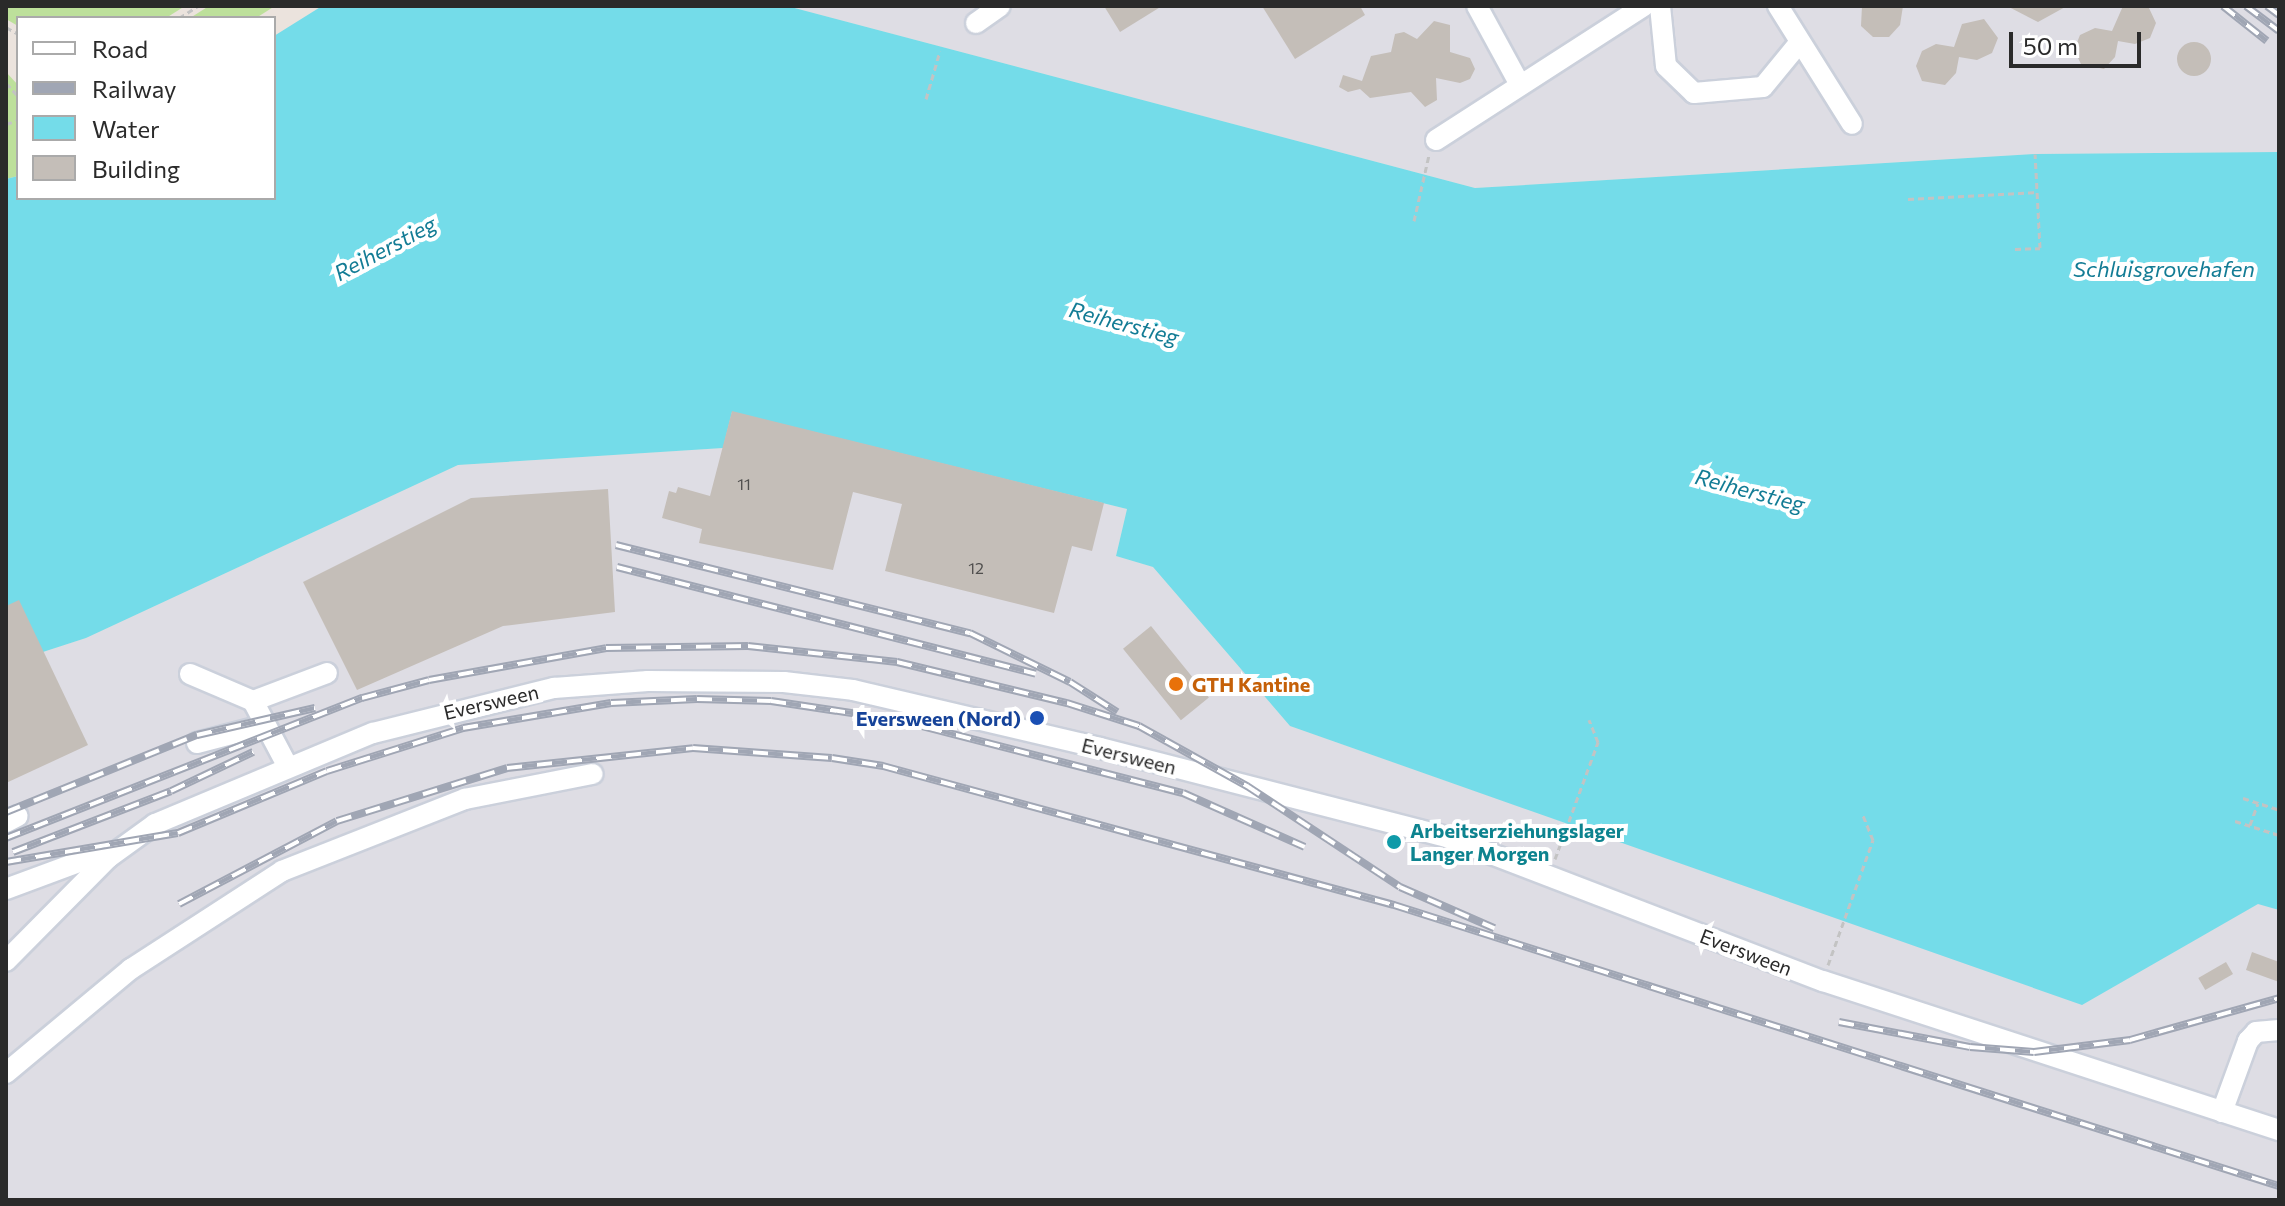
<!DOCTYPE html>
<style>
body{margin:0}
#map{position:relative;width:2285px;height:1206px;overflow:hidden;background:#ebe3dd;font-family:Commissioner,sans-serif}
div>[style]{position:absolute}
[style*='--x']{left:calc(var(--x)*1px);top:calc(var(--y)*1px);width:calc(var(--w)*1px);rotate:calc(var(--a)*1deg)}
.industrial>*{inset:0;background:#dedde4}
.green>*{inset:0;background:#bde09b}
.water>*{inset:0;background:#74dce9}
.building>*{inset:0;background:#c4beb8;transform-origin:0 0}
.round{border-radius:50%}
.path>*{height:3px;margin-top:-1.5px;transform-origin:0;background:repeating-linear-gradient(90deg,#c3c3c3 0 6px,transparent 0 10px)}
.roads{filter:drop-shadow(2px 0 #cbd0db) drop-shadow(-2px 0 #cbd0db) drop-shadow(0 2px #cbd0db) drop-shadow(0 -2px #cbd0db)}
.minor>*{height:20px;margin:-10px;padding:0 10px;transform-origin:10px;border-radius:10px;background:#fff}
.rail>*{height:8px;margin-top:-4px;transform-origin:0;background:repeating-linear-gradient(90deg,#fff 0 15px,#a0a6b4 0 30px);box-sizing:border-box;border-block:2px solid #a0a6b4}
.dots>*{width:22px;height:22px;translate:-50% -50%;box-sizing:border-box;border:4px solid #fff;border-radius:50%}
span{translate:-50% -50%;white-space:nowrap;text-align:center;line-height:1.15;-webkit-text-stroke:8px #fff;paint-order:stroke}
.number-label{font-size:16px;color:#504f4e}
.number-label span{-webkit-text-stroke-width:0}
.food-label{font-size:20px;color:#c56008;font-weight:700}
.left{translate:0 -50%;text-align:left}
.street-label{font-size:20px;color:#2a2a2a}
.transit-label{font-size:20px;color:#164399;font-weight:700}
.right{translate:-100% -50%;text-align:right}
.culture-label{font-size:20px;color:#0d838f;font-weight:700}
.water-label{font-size:22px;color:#137c95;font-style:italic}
.frame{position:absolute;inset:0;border:8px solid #2a2a2a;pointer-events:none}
.legend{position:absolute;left:16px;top:16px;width:260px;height:184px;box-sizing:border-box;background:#fff;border:2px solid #aaa;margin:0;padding:10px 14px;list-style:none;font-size:24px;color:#2a2a2a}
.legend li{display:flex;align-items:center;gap:16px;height:40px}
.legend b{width:40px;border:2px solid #aaa}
.scale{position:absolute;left:2009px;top:32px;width:132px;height:36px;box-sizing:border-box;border:4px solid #2a2a2a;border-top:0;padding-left:10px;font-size:24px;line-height:28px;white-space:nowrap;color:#2a2a2a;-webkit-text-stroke:6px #fff;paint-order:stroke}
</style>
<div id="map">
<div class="industrial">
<i style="clip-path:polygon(787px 6px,2279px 6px,2279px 152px,2035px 154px,1475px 188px)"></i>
<i style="clip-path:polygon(732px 411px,1127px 509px,1116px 556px,1153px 567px,1290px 726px,2083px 1004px,2259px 903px,2279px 910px,2279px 1200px,6px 1200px,6px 664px,86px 638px,458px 465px,722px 448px)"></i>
</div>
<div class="green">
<i style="clip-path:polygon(6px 6px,185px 6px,166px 18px,18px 18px,18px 26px,6px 19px)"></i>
<i style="clip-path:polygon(209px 6px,275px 6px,256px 18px,190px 18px)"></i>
<i style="clip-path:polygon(6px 72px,18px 85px,18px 176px,6px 179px)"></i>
</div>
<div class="water">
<i style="clip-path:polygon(322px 6px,787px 6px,1475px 188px,2035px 154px,2279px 152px,2279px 910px,2258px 904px,2082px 1005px,1290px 726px,1153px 567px,1116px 556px,1127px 509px,732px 412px,723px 448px,458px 465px,86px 638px,6px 664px,6px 179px,18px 176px,18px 198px,274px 198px,274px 36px)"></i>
</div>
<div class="building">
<i style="clip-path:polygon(1104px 6px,1162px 6px,1120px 32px)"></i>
<i style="clip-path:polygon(1262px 6px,1360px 6px,1365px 15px,1295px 59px)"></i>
<i style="clip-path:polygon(1862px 6px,1903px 6px,1900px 25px,1889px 37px,1873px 37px,1861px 26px)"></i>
<i style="clip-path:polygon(2007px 6px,2067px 6px,2038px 22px)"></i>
<i style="clip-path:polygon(2123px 6px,2149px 8px,2156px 23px,2150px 38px,2135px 44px,2118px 41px,2115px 57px,2104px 69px,2081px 64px,2074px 50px,2080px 35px,2095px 28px,2112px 31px)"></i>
<i style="clip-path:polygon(1984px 19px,1998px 38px,1992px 53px,1977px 60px,1959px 57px,1956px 73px,1945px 85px,1922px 81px,1916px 66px,1922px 51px,1936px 44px,1954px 47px,1962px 24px)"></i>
<i style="clip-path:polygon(1434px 21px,1450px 25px,1450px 52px,1470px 58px,1475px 69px,1470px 79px,1460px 83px,1436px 78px,1437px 100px,1425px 107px,1411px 92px,1370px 98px,1360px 89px,1348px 92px,1339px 87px,1343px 75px,1362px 81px,1371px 56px,1391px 52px,1395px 34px,1404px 32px,1417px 39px)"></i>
<i class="round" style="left:2177px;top:42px;width:34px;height:34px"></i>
<i style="clip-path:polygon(732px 411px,1104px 503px,1092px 551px,1072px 546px,1054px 613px,885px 571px,902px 504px,853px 492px,833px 570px,699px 543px,702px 529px,662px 518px,669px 491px,676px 493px,678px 487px,710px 496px)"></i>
<i style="clip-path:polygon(608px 489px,615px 612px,503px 626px,357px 690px,303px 582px,471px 498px)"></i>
<i style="clip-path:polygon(19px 600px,88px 745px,6px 783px,6px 606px)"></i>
<i style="left:1151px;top:626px;width:92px;height:36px;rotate:51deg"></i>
<i style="clip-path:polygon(2252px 952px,2279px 962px,2279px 982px,2246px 970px)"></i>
<i style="left:2226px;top:962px;width:14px;height:32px;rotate:60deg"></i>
</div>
<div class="path">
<i style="--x:179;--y:18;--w:22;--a:-32"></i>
<i style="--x:6;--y:27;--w:14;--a:30"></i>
<i style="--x:6;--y:83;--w:18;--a:47"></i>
<i style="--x:926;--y:99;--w:50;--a:-73.7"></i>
<i style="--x:6;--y:124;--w:13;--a:-18"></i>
<i style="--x:1908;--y:199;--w:129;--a:-3.1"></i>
<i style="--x:1414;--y:221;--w:68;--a:-77.2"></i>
<i style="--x:2015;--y:249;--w:25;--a:-2"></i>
<i style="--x:2040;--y:248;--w:94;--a:-93"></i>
<i style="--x:2243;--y:798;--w:38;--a:18"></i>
<i style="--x:2235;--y:821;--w:46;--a:17.7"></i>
<i style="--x:2250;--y:825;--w:23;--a:-70"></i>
<i style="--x:1555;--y:859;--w:125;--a:-69.8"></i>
<i style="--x:1598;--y:742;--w:24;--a:-112"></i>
<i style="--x:1828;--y:965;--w:133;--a:-70.2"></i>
<i style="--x:1873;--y:840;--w:27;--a:-112"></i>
</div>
<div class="roads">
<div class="minor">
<i style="--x:1477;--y:6;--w:90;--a:61.4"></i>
<i style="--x:1660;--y:6;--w:60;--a:84.3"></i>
<i style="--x:1666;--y:66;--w:39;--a:44"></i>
<i style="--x:1694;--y:93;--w:69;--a:-5"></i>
<i style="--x:1763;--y:87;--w:58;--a:-50.6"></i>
<i style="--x:1778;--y:6;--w:139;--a:57.9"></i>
<i style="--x:976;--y:23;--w:29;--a:-35"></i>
<i style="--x:1436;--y:140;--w:247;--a:-32.8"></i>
<i style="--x:190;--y:674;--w:69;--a:23.2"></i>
<i style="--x:253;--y:701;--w:75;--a:62.1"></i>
<i style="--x:253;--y:701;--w:79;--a:-20.7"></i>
<i style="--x:197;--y:743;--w:71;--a:-14.6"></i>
<i style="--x:6;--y:822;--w:13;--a:-27"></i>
<i style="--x:6;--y:889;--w:86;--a:-20.3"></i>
<i style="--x:87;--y:859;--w:21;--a:-3"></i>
<i style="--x:6;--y:961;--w:145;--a:-45.3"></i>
<i style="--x:108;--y:858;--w:58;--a:-35.9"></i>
<i style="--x:155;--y:824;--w:236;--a:-22.7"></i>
<i style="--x:373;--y:733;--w:187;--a:-14"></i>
<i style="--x:554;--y:688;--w:94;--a:-4.3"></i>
<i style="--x:648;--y:681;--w:136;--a:0.4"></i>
<i style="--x:784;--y:682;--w:69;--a:6.6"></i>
<i style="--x:853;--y:690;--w:254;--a:13.2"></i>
<i style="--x:1100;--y:748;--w:358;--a:14.4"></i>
<i style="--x:1447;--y:837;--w:403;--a:21"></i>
<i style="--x:1823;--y:981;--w:480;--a:18.1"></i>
<i style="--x:6;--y:1073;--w:163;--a:-39.8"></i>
<i style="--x:131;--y:969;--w:180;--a:-33"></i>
<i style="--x:282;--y:871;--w:197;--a:-21.5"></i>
<i style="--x:465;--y:799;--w:130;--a:-11.1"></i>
<i style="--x:2222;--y:1112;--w:76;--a:-69.9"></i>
<i style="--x:2248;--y:1041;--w:12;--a:-48"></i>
<i style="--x:2256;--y:1032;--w:23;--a:-5"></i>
</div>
</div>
<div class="rail">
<i style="--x:2223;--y:6;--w:56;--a:38.5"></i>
<i style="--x:2246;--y:6;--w:41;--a:37.1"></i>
<i style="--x:2267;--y:6;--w:15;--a:37"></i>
<i style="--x:616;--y:545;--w:365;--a:14"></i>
<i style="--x:970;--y:633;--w:111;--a:26.1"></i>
<i style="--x:1070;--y:682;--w:56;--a:32.6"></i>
<i style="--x:617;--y:567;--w:432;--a:14.3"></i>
<i style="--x:6;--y:812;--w:206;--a:-22"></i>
<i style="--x:197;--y:735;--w:121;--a:-12.9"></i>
<i style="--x:6;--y:838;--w:383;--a:-21.5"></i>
<i style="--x:362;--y:698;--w:69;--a:-15"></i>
<i style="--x:429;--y:680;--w:180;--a:-10.2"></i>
<i style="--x:606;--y:648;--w:142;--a:-0.8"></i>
<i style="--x:748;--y:646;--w:150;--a:6.1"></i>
<i style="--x:897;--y:662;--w:175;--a:13.6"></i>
<i style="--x:1067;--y:703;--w:76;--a:17.7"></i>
<i style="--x:1139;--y:726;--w:124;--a:29.1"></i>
<i style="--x:1247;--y:786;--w:183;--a:33.4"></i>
<i style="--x:1400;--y:887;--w:103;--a:23.6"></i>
<i style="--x:13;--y:852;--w:169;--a:-21.1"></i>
<i style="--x:171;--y:791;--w:91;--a:-25.4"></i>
<i style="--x:6;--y:862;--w:174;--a:-9.6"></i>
<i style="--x:178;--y:833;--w:161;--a:-22.6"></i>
<i style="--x:327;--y:771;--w:143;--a:-17.5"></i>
<i style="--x:463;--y:728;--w:150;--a:-9.6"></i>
<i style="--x:611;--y:703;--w:86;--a:-2.7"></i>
<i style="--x:697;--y:699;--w:74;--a:1.5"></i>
<i style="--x:771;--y:701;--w:128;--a:8.5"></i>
<i style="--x:898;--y:720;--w:294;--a:14.4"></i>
<i style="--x:1183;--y:793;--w:133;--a:23.9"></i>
<i style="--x:179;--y:904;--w:178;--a:-27.7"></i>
<i style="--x:337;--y:821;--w:178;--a:-17.3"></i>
<i style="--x:507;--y:768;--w:187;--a:-6.1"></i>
<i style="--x:693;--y:748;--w:139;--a:4.1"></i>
<i style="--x:832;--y:758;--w:52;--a:8.9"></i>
<i style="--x:883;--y:766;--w:530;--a:15.22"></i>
<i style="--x:1394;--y:905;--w:929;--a:17.62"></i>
<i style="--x:1839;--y:1022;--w:133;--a:10.8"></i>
<i style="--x:1970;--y:1047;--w:64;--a:4.5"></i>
<i style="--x:2034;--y:1052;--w:97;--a:-7.1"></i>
<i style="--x:2130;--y:1040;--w:155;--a:-15.7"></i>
</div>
<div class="dots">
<i style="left:1176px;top:684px;background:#e8710a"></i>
<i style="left:1037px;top:718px;background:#1a4fb4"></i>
<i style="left:1394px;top:842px;background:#0f9aa8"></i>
</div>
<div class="number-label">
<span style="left:744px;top:484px">11</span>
<span style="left:976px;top:568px">12</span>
</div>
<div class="food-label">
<span class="left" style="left:1192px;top:684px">GTH Kantine</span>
</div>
<div class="street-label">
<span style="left:491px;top:702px;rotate:-13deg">Eversween</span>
<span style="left:1129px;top:756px;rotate:14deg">Eversween</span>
<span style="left:1746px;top:952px;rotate:21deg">Eversween</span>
</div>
<div class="transit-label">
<span class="right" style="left:1021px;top:718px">Eversween (Nord)</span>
</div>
<div class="culture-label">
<span class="left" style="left:1410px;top:842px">Arbeitserziehungslager<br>Langer Morgen</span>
</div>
<div class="water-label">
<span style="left:385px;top:248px;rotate:-28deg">Reiherstieg</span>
<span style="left:2164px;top:269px">Schluisgrovehafen</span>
<span style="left:1124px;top:323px;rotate:15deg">Reiherstieg</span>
<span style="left:1750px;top:490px;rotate:15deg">Reiherstieg</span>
</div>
<div class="frame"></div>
<ul class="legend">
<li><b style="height:10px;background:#fff"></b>Road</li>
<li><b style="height:10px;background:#a0a6b4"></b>Railway</li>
<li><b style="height:22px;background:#74dce9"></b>Water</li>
<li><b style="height:22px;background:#c4beb8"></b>Building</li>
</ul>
<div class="scale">50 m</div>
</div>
